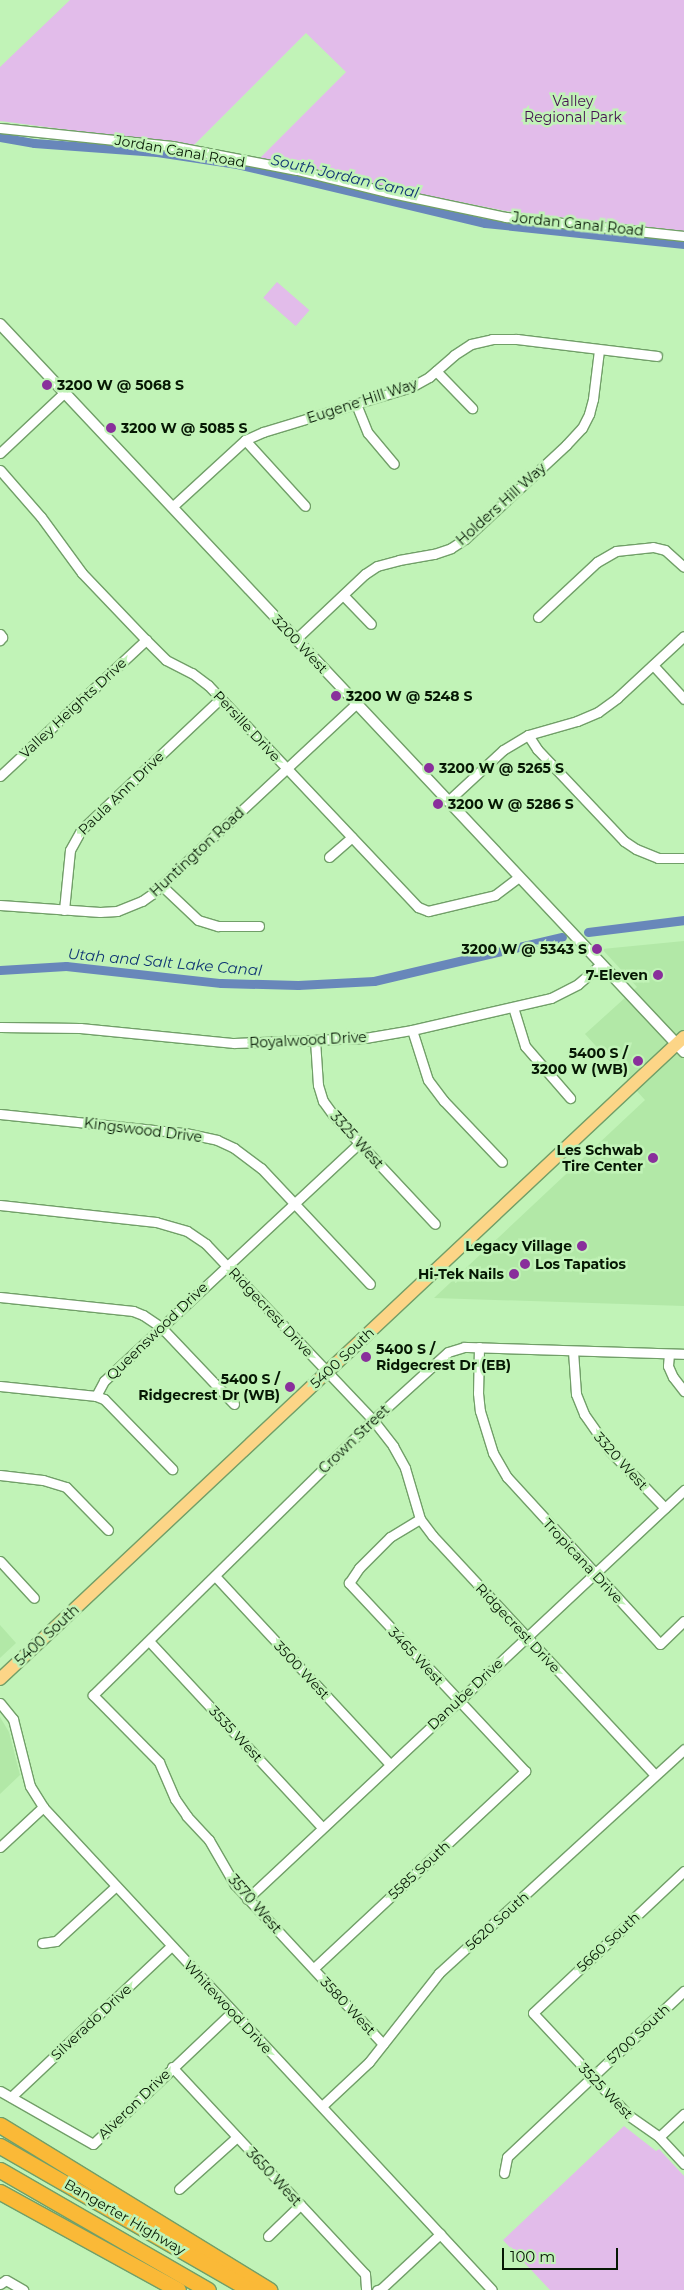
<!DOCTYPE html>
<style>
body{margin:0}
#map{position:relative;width:684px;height:2290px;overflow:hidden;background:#c1f3b7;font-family:Montserrat,sans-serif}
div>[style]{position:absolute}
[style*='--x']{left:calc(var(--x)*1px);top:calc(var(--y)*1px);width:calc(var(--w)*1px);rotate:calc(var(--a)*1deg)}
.built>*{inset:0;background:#b2e8a7}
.green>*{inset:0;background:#e2bcea;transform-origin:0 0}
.canal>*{height:9px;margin:-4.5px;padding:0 4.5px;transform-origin:4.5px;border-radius:4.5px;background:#6887ba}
.roads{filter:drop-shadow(1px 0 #719f68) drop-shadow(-1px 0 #719f68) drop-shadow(0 1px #719f68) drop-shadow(0 -1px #719f68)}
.minor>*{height:9px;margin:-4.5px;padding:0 4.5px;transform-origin:4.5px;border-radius:4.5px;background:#fff}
.tertiary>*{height:10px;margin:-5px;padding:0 5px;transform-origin:5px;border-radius:5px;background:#fff}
.primary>*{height:12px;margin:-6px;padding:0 6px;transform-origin:6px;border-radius:6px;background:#fcd587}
.motorway>*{height:15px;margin:-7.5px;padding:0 7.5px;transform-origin:7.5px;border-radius:7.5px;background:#fab937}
.dots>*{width:14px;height:14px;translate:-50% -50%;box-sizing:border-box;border:2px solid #c1f3b7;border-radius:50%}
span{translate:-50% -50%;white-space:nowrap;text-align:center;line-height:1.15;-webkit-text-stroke:5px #c1f3b7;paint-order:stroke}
.park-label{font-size:14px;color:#451150}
.street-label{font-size:14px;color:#061804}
.poi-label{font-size:14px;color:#061804;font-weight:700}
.left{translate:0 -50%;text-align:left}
.right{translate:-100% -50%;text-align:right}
.water-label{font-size:15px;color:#103574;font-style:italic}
.scale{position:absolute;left:502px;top:2248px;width:116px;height:22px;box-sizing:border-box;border:2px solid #061804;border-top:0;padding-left:6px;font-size:15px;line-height:18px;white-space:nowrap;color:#061804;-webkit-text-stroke:4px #c1f3b7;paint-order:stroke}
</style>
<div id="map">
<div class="built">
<i style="clip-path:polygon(684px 941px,684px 1306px,434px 1298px,645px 1100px,585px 1034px,637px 987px,602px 949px)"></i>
<i style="clip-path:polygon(0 1625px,16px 1643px,0 1658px)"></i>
<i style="clip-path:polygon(0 1717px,9px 1732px,20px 1775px,0 1794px)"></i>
</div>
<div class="green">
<i style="clip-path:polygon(70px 0,684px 0,684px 231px,506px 211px,394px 189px,312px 168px,258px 160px,346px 72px,306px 33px,193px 146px,0 121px,0 67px)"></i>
<i style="left:277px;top:282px;width:43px;height:21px;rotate:41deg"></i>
<i style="clip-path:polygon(624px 2126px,656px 2151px,659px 2149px,684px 2176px,684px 2290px,550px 2290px,503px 2240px)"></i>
</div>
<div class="canal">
<i style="--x:0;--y:137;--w:35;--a:10"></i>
<i style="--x:34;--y:143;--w:123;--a:4.2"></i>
<i style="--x:157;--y:152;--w:81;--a:8.5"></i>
<i style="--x:237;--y:164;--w:255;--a:13.4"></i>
<i style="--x:485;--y:223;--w:200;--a:6"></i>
<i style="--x:588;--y:932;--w:97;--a:-7.1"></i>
<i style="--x:0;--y:970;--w:66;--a:-3.5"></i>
<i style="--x:66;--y:966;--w:156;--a:6.3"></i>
<i style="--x:221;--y:983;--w:77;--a:1.5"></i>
<i style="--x:298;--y:985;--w:76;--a:-3"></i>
<i style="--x:374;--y:981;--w:193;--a:-13.2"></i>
</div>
<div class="roads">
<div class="minor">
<i style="--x:0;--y:128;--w:173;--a:6"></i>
<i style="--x:172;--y:146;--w:127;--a:10.9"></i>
<i style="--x:297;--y:170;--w:93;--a:13.7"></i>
<i style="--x:387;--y:192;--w:122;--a:11.9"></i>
<i style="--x:506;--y:217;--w:179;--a:6.1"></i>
<i style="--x:436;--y:371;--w:52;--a:45.8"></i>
<i style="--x:356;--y:404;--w:31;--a:68"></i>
<i style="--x:368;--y:433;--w:40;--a:50"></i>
<i style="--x:245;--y:440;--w:89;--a:47.7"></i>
<i style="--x:0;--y:453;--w:89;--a:-43.2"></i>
<i style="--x:0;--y:470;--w:62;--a:48.9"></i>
<i style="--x:41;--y:517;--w:69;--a:53.8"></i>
<i style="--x:82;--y:573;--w:93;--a:46.3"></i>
<i style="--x:146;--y:640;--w:28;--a:45"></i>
<i style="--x:166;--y:660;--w:29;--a:27"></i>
<i style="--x:192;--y:673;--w:20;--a:37"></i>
<i style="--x:208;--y:685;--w:306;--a:46.6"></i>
<i style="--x:418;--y:907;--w:11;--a:22"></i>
<i style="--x:428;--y:911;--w:69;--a:-13.4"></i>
<i style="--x:495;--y:895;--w:30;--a:-37"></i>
<i style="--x:172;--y:507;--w:99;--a:-42.5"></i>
<i style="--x:245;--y:440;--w:20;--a:-24"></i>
<i style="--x:263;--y:432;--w:155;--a:-16.9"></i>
<i style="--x:411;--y:387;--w:21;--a:-29"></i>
<i style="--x:429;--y:377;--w:33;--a:-41"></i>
<i style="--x:454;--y:355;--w:20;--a:-33"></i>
<i style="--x:471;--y:344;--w:22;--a:-13"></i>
<i style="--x:492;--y:339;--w:25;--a:0"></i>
<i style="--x:517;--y:339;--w:141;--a:6.9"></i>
<i style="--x:343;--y:595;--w:40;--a:46"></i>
<i style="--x:538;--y:617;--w:81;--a:-43"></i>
<i style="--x:597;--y:562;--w:22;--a:-30"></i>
<i style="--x:616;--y:551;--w:37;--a:-6"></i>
<i style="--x:653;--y:547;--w:12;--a:14"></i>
<i style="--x:665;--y:550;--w:25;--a:42"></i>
<i style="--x:0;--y:634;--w:4;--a:56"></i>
<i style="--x:2;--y:637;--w:4;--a:124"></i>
<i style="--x:296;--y:639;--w:95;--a:-43.3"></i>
<i style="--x:365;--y:574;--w:14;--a:-34"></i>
<i style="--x:377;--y:566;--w:23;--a:-15"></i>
<i style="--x:399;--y:560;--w:36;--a:-10"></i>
<i style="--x:434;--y:554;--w:18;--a:-19"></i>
<i style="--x:451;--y:548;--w:17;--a:-33"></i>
<i style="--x:465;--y:539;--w:138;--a:-42.9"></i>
<i style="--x:566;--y:445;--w:23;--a:-47"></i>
<i style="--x:582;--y:428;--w:16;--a:-63"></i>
<i style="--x:589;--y:414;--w:16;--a:-75"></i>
<i style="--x:593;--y:399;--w:49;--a:-83"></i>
<i style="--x:653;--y:665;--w:46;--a:47.6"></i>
<i style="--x:528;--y:735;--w:17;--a:57"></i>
<i style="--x:537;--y:749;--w:127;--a:46.6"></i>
<i style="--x:624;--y:841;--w:14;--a:34"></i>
<i style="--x:636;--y:849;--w:24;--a:22"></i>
<i style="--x:658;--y:858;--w:26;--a:0"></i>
<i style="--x:0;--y:776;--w:200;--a:-43"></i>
<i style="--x:448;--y:801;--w:75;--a:-42.8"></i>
<i style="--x:503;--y:750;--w:29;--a:-31"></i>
<i style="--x:528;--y:735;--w:51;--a:-15.9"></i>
<i style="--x:577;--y:721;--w:23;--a:-23"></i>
<i style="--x:598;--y:712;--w:24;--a:-36"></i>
<i style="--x:617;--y:698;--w:91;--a:-42.8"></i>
<i style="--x:329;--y:857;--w:30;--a:-41"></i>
<i style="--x:161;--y:885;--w:51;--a:43.4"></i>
<i style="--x:198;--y:920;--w:21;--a:17"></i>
<i style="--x:218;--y:926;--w:41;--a:0"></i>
<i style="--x:0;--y:905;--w:100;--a:4"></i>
<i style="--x:100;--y:912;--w:17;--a:-3"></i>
<i style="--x:117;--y:911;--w:27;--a:-22"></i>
<i style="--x:142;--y:901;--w:12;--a:-35"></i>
<i style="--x:152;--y:894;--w:279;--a:-43"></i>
<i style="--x:64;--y:910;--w:60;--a:-84.3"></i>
<i style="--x:70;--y:850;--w:23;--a:-61"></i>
<i style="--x:81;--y:830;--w:192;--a:-43.3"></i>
<i style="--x:513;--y:1007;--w:41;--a:72.9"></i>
<i style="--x:525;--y:1046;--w:69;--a:49.1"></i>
<i style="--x:0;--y:1027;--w:80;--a:0.7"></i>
<i style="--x:80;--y:1028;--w:155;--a:5.6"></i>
<i style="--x:234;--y:1043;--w:131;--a:-2.2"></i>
<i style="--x:365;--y:1038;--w:48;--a:-9.7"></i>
<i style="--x:412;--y:1030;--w:143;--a:-13"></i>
<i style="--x:551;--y:998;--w:30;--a:-27"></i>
<i style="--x:578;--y:984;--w:30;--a:-41"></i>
<i style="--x:412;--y:1030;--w:52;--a:72.3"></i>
<i style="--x:428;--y:1080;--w:26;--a:53"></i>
<i style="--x:444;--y:1101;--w:84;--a:46.4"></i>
<i style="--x:315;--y:1040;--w:45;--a:86.2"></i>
<i style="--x:318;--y:1085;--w:17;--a:73"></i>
<i style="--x:323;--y:1101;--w:17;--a:54"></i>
<i style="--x:333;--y:1115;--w:149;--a:46.9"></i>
<i style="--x:0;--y:1114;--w:186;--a:5.9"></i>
<i style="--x:185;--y:1133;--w:33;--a:12"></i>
<i style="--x:217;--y:1140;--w:19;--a:25"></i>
<i style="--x:234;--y:1148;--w:34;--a:37"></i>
<i style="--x:261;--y:1168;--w:159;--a:46.8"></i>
<i style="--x:0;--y:1205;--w:157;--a:6.2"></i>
<i style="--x:156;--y:1222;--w:32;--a:16"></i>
<i style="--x:187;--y:1231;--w:23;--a:34"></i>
<i style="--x:206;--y:1244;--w:243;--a:46.5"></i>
<i style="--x:373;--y:1420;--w:33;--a:52"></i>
<i style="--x:393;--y:1446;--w:25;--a:61"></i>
<i style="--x:405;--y:1468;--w:53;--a:73.6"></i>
<i style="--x:420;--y:1519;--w:21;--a:53"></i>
<i style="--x:433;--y:1536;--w:326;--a:47.1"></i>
<i style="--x:0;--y:1297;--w:134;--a:6"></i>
<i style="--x:133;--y:1311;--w:11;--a:22"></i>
<i style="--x:143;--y:1315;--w:22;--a:34"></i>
<i style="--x:161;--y:1327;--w:106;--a:46.5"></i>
<i style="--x:479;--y:1347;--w:46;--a:91.2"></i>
<i style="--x:478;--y:1393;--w:18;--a:84"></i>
<i style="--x:480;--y:1411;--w:44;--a:72.8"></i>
<i style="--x:493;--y:1453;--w:28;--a:60"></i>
<i style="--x:507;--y:1477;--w:226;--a:47.5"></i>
<i style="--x:660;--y:1644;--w:33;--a:-44"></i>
<i style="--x:573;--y:1351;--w:43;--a:86"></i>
<i style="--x:576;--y:1394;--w:22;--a:68"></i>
<i style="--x:584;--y:1414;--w:45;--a:54.9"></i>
<i style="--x:610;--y:1451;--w:79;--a:46"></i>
<i style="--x:669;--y:1354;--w:12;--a:95"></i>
<i style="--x:668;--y:1366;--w:12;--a:66"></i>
<i style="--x:673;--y:1377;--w:18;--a:52"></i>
<i style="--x:0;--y:1386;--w:97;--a:5.9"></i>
<i style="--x:96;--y:1396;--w:9;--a:21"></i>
<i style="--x:104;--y:1399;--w:98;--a:45.8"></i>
<i style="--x:96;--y:1396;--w:17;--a:-62"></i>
<i style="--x:104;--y:1381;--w:349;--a:-43"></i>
<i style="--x:0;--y:1475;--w:43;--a:6.6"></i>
<i style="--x:43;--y:1480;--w:24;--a:17"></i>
<i style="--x:66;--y:1487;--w:60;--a:45.7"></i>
<i style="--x:0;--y:1561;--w:50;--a:47.4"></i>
<i style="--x:215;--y:1576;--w:257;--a:47.1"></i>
<i style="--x:149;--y:1641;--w:254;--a:47.1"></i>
<i style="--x:0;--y:1703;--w:21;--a:51"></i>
<i style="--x:13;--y:1719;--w:69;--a:75.8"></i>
<i style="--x:30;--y:1786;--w:25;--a:58"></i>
<i style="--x:43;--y:1807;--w:659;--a:47.09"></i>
<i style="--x:0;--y:1847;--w:59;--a:-42.9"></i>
<i style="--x:684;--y:1871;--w:207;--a:136.8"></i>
<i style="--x:533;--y:2013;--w:139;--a:47"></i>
<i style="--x:628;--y:2115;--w:38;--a:35"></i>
<i style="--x:659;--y:2137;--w:37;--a:47"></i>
<i style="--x:247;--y:1899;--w:599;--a:-43.1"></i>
<i style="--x:42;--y:1943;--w:14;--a:-8"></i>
<i style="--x:56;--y:1941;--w:80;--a:-42.5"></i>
<i style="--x:314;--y:1968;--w:289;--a:-43"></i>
<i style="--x:525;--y:1771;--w:258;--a:-133.1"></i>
<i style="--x:349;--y:1583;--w:18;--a:-56"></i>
<i style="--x:359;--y:1568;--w:44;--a:-45"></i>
<i style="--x:390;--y:1537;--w:35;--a:-31"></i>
<i style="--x:383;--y:2044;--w:217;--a:-132.9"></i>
<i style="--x:235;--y:1885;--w:52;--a:-120"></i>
<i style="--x:209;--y:1840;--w:33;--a:-133"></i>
<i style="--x:187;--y:1816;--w:21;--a:-125"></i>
<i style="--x:175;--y:1799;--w:40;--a:-113.4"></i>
<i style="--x:159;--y:1762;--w:94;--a:-134.6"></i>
<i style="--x:93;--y:1695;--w:392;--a:-44.5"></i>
<i style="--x:373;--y:1420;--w:101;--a:-42.2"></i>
<i style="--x:448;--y:1352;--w:17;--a:-17"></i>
<i style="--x:464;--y:1347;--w:220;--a:1.8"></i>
<i style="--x:172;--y:2067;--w:283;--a:47"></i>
<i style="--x:365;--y:2274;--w:16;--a:86"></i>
<i style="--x:0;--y:2091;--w:107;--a:29.7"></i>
<i style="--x:93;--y:2144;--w:192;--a:-43.5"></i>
<i style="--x:11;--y:2097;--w:220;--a:-43.3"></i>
<i style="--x:322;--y:2106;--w:64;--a:-43.1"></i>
<i style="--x:369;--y:2062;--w:113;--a:-51.8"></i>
<i style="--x:439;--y:1973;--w:332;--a:-42.4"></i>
<i style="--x:659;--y:2137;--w:34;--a:-43"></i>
<i style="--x:504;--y:2173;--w:16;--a:-79"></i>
<i style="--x:507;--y:2157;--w:243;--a:-43.2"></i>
<i style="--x:179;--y:2189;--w:78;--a:-41.9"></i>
<i style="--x:268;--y:2236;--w:45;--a:-44.1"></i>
<i style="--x:0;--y:2284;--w:7;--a:-34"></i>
<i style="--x:6;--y:2280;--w:20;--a:30"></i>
<i style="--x:377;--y:2290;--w:4;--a:-14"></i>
<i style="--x:381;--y:2289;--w:81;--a:-43"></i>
</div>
<div class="tertiary">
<i style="--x:0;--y:324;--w:999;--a:46.78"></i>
</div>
<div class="primary">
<i style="--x:0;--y:1679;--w:938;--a:-43.19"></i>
</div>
<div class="motorway">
<i style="--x:0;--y:2125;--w:316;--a:31.5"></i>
<i style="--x:0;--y:2146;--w:289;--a:29.9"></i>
<i style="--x:0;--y:2170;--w:240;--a:30"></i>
<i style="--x:0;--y:2192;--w:203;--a:28.8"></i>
</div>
</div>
<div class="dots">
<i style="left:47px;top:385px;background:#892f9b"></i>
<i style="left:111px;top:428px;background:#892f9b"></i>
<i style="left:336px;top:696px;background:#892f9b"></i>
<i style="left:429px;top:768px;background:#892f9b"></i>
<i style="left:438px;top:804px;background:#892f9b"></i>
<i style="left:597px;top:949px;background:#892f9b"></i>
<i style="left:658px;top:975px;background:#892f9b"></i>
<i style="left:638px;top:1061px;background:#892f9b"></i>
<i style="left:653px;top:1158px;background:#892f9b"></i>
<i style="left:582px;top:1246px;background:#892f9b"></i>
<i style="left:525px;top:1264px;background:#892f9b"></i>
<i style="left:514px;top:1274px;background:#892f9b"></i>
<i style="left:366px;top:1357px;background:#892f9b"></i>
<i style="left:290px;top:1387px;background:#892f9b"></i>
</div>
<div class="park-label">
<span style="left:573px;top:109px">Valley<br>Regional Park</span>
</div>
<div class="street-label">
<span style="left:180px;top:151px;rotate:10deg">Jordan Canal Road</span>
<span style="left:578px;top:224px;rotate:6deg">Jordan Canal Road</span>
<span style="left:362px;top:401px;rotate:-18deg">Eugene Hill Way</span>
<span style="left:501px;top:504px;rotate:-42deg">Holders Hill Way</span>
<span style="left:300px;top:644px;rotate:47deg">3200 West</span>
<span style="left:73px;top:708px;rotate:-43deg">Valley Heights Drive</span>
<span style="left:247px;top:726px;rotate:47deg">Persille Drive</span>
<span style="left:121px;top:793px;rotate:-44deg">Paula Ann Drive</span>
<span style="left:197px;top:852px;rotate:-43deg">Huntington Road</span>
<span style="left:308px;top:1040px;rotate:-3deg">Royalwood Drive</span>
<span style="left:143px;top:1130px;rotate:7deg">Kingswood Drive</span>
<span style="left:357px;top:1140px;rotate:48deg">3325 West</span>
<span style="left:271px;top:1312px;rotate:47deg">Ridgecrest Drive</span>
<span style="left:157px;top:1331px;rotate:-44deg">Queenswood Drive</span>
<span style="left:342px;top:1358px;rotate:-43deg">5400 South</span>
<span style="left:354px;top:1439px;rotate:-44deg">Crown Street</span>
<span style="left:621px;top:1461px;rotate:48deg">3320 West</span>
<span style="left:583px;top:1561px;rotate:47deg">Tropicana Drive</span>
<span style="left:518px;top:1628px;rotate:47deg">Ridgecrest Drive</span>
<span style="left:47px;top:1635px;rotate:-43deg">5400 South</span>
<span style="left:416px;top:1656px;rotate:47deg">3465 West</span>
<span style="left:302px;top:1670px;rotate:47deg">3500 West</span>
<span style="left:465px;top:1694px;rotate:-43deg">Danube Drive</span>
<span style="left:236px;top:1734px;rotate:47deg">3535 West</span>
<span style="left:419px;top:1870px;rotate:-43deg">5585 South</span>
<span style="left:255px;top:1904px;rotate:49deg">3570 West</span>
<span style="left:497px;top:1921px;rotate:-42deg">5620 South</span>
<span style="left:608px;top:1942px;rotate:-43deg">5660 South</span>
<span style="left:348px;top:2006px;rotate:47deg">3580 West</span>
<span style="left:228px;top:2007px;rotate:47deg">Whitewood Drive</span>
<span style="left:91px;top:2022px;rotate:-43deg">Silverado Drive</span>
<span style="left:638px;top:2034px;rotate:-43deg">5700 South</span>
<span style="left:606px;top:2091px;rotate:46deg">3525 West</span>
<span style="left:134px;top:2104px;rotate:-44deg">Alveron Drive</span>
<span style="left:274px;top:2177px;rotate:47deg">3650 West</span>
<span style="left:125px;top:2217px;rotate:30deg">Bangerter Highway</span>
</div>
<div class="poi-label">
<span class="left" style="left:57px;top:385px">3200 W @ 5068 S</span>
<span class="left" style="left:121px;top:428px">3200 W @ 5085 S</span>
<span class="left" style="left:346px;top:696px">3200 W @ 5248 S</span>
<span class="left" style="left:439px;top:768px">3200 W @ 5265 S</span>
<span class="left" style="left:448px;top:804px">3200 W @ 5286 S</span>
<span class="right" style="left:587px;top:949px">3200 W @ 5343 S</span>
<span class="right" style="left:648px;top:975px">7-Eleven</span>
<span class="right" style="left:628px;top:1061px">5400 S /<br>3200 W (WB)</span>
<span class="right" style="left:643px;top:1158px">Les Schwab<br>Tire Center</span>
<span class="right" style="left:572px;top:1246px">Legacy Village</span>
<span class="left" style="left:535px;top:1264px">Los Tapatios</span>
<span class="right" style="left:504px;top:1274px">Hi-Tek Nails</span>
<span class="left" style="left:376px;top:1357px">5400 S /<br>Ridgecrest Dr (EB)</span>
<span class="right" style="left:280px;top:1387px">5400 S /<br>Ridgecrest Dr (WB)</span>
</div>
<div class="water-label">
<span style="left:345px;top:176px;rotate:13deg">South Jordan Canal</span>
<span style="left:165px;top:962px;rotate:5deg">Utah and Salt Lake Canal</span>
</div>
<div class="scale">100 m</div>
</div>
